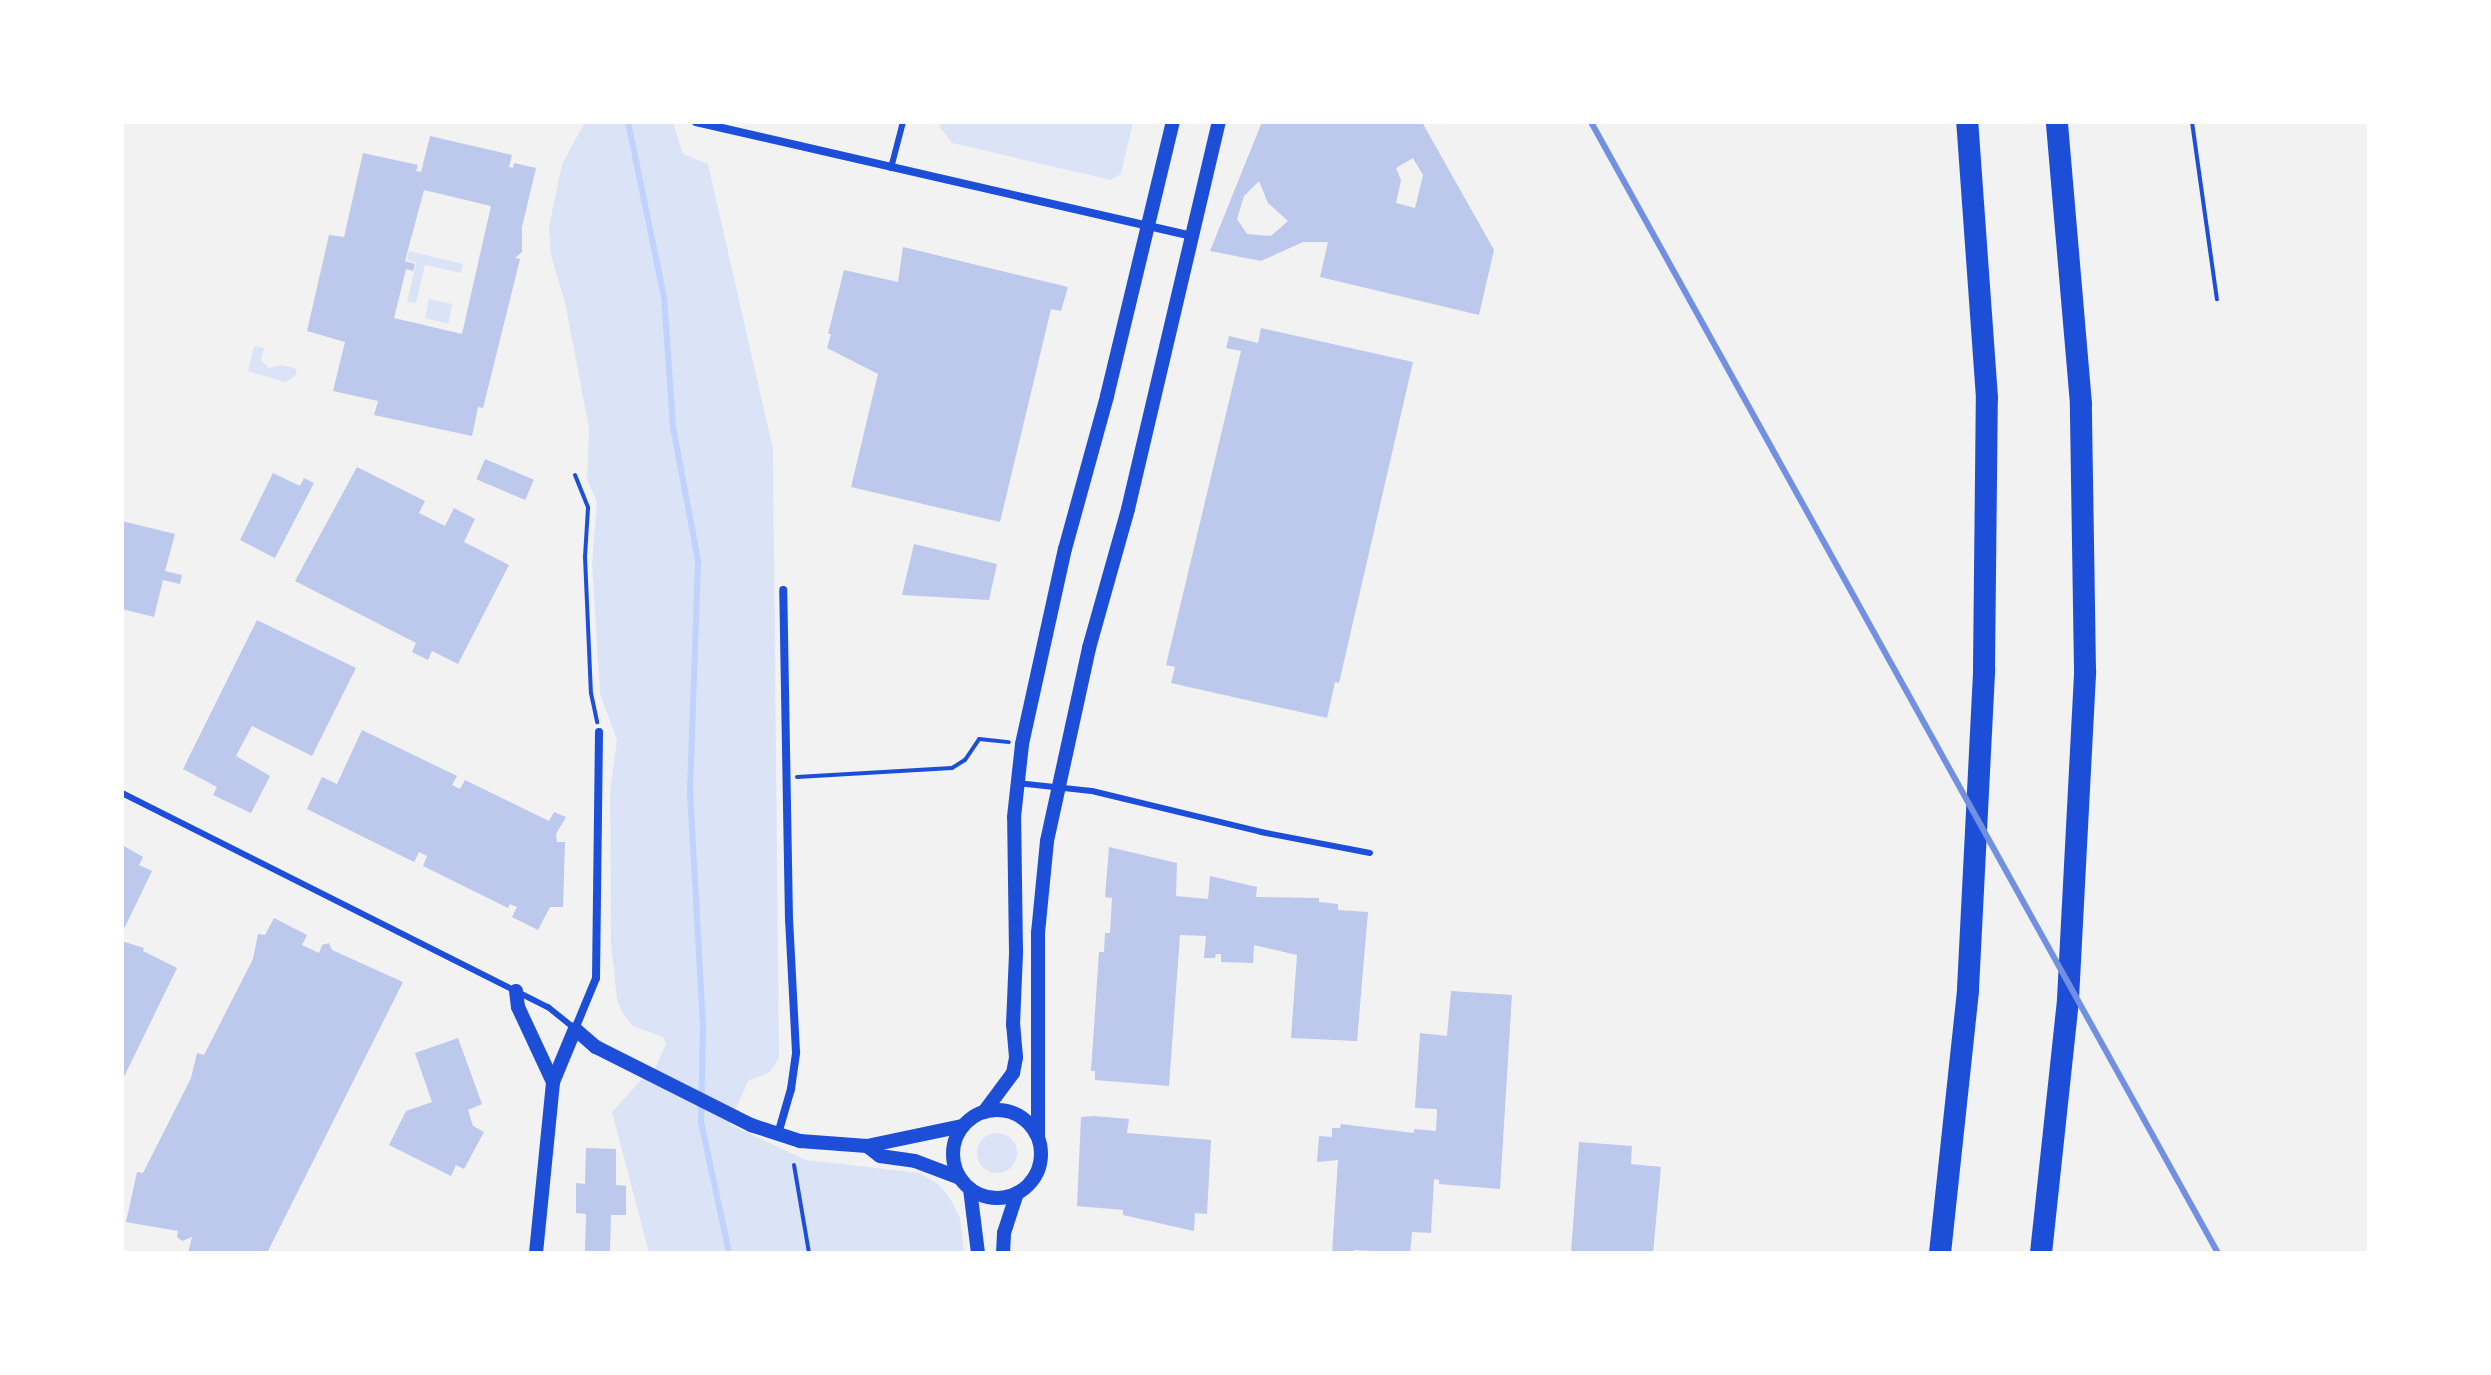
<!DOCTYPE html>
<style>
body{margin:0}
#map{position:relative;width:2491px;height:1375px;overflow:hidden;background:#f2f2f2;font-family:"Source Sans 3",sans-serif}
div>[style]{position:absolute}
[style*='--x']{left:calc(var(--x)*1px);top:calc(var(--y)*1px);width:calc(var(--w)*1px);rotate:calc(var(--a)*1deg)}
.green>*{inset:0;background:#dbe4f7;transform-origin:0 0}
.round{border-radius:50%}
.stream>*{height:6px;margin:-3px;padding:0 3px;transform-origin:3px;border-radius:3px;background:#bfd3fe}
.building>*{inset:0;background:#bdc9ec;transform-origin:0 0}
.path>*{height:4px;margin:-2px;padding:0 2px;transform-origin:2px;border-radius:2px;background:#1d4ed8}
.service>*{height:6px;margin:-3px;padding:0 3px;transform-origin:3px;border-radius:3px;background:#1d4ed8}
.minor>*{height:8px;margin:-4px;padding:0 4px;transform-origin:4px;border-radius:4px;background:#1d4ed8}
.tertiary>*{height:14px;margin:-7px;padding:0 7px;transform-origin:7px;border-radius:7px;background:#1d4ed8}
.tertiary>.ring{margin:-7px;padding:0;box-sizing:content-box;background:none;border:14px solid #1d4ed8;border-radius:50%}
.motorway>*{height:22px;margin:-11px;padding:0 11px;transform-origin:11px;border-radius:11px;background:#1d4ed8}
.rail>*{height:6px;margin:-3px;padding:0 3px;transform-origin:3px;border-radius:3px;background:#7290e2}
span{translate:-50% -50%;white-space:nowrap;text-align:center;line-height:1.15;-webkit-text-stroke:6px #fff;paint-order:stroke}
.frame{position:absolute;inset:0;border:124px solid #fff;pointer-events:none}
</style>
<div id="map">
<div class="green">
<i style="clip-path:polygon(585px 122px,673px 122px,683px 154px,708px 164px,773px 449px,779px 1058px,770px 1072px,748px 1081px,729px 1124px,806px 1160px,920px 1173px,938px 1184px,950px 1198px,960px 1218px,964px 1253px,649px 1253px,612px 1112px,642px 1079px,652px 1075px,666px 1044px,663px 1037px,633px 1026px,623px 1014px,617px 1000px,611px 944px,610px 791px,617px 740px,600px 694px,592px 564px,597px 502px,587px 479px,589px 429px,565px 302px,551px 256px,549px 227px,562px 164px)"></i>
<i style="clip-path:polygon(940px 122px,1133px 122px,1121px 174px,1111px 180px,952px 143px,939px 126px)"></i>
<i style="clip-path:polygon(409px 251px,463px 264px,461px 273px,425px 265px,416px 303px,407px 302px,416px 263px,407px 260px)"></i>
<i style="left:429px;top:299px;width:24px;height:20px;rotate:12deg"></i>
<i style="clip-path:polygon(254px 346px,264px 348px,261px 360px,269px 368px,282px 365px,297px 369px,295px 376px,285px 382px,248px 371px)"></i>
<i class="round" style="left:977px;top:1133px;width:40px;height:40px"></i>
</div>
<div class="stream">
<i style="--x:628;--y:122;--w:179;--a:78.4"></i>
<i style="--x:664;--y:297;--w:130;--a:86"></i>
<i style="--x:673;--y:427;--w:136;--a:79.4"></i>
<i style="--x:698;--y:561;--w:232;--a:92"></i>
<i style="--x:690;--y:793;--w:232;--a:86.8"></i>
<i style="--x:703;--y:1025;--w:97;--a:91.2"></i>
<i style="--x:701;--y:1122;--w:134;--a:77.9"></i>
</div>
<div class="building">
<i style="clip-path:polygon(evenodd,1262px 122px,1422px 122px,1494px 250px,1479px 315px,1320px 277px,1328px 242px,1303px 242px,1261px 261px,1210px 251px,1262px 122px,1413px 158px,1423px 175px,1415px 208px,1396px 203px,1401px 180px,1396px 168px,1413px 158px,1262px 122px,1259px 181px,1268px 203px,1288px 221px,1271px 236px,1247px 234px,1237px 219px,1244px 196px,1259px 181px)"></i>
<i style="clip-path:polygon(evenodd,430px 136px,512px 155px,509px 167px,513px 168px,514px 163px,536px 168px,522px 227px,522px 252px,515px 258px,520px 259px,483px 408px,478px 407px,472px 436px,374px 415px,378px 401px,333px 391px,345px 342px,307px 331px,329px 235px,344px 237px,363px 153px,418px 165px,416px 171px,421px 172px,430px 136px,424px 190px,491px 206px,462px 334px,394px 318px,406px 269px,413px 271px,415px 264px,405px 261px,424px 190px)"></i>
<i style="clip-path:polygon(903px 247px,1068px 287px,1061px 311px,1051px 309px,1000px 522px,851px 487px,878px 374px,827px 348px,831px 334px,828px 334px,844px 270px,898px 282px)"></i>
<i style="clip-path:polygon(1261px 328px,1413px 362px,1339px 683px,1335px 682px,1327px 718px,1171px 683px,1175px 667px,1166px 665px,1241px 351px,1226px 348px,1229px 336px,1258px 343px)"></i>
<i style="left:485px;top:459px;width:53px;height:22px;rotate:23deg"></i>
<i style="clip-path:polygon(357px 467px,425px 501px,419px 513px,445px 526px,454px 508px,475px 519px,464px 542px,509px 565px,458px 664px,432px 651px,428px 660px,412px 652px,416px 643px,295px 581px)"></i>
<i style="clip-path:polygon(273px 473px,300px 486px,304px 478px,314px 483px,275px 558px,240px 540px)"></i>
<i style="clip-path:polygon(122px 521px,175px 534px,165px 571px,182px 575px,180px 584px,163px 580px,154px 617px,122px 609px)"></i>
<i style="clip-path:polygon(914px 544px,997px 564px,989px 600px,902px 595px)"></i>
<i style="clip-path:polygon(257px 620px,356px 668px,312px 756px,252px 726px,236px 756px,270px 776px,251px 813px,213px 795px,217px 787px,183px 769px)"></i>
<i style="clip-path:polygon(362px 730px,457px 776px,452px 785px,460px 789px,465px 780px,549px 821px,554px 812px,566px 817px,556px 834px,557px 842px,565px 842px,563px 907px,550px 907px,538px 930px,512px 917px,517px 907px,510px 904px,508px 908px,423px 866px,427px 856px,419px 852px,414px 862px,307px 809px,322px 777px,337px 784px)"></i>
<i style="clip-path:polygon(122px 845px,143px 857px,139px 865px,152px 871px,122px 933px)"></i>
<i style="clip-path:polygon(1109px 847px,1177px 863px,1176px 896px,1208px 899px,1210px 876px,1257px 887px,1256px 897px,1319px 898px,1319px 902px,1338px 904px,1338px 910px,1368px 912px,1357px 1041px,1291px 1038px,1297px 955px,1254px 945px,1253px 963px,1221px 962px,1221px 954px,1216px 954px,1215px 958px,1204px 958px,1206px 936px,1180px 935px,1169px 1086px,1095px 1080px,1095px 1071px,1091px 1071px,1099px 952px,1104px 952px,1105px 933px,1110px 933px,1112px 898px,1105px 897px)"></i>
<i style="clip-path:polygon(274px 918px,307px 935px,302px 945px,319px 953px,322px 945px,329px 943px,332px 950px,403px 982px,267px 1253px,188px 1253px,192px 1237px,182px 1241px,177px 1237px,178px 1231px,126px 1222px,137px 1172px,143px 1173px,191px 1078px,197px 1053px,204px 1055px,253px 959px,258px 934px,265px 935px)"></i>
<i style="clip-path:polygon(122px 941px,144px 948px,143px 951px,177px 968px,122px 1081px)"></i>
<i style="clip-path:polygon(1451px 991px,1512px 995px,1500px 1189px,1439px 1184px,1439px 1180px,1434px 1179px,1431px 1233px,1412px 1232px,1410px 1253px,1354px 1250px,1354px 1253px,1332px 1253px,1338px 1160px,1317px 1162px,1319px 1136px,1332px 1137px,1332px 1128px,1340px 1128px,1341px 1124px,1414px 1133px,1414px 1129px,1436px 1131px,1437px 1109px,1415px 1108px,1420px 1033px,1447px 1036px)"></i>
<i style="clip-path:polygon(458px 1038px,482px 1104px,468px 1110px,473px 1126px,484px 1132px,464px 1169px,456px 1165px,451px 1176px,389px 1145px,406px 1111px,432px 1102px,415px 1053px)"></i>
<i style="clip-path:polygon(1094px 1116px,1129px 1119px,1127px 1133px,1211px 1140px,1207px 1214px,1195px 1213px,1194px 1231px,1123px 1215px,1123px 1210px,1077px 1206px,1081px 1117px)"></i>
<i style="clip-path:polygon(1579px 1142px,1632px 1146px,1631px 1164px,1661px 1167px,1653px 1253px,1571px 1253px)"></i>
<i style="clip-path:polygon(586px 1148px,616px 1149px,616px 1185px,626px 1186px,626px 1215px,611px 1215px,610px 1251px,585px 1251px,586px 1214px,576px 1213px,576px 1183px,585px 1184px)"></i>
</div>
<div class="path">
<i style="--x:2192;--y:122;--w:179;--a:82"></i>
<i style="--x:575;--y:475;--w:35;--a:68"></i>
<i style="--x:588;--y:508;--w:49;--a:93.5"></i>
<i style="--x:585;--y:557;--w:136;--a:87.5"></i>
<i style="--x:591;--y:693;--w:30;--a:78"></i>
<i style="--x:797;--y:777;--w:155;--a:-3.3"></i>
<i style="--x:952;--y:768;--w:15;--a:-32"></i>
<i style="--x:965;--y:760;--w:25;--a:-56"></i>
<i style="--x:979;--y:739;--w:30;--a:6"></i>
<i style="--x:794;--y:1165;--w:89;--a:80.3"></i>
</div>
<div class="service">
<i style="--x:891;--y:168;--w:48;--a:-75.4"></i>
<i style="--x:1017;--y:783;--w:75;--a:6.1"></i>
<i style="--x:1092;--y:791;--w:174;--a:13.6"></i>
<i style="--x:1261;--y:832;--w:111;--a:10.9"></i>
<i style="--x:122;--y:793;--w:477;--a:26.7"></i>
<i style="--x:548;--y:1007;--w:35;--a:39"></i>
</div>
<div class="minor">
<i style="--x:696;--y:122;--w:509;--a:12.94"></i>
<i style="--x:575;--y:1029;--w:55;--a:-67.6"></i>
<i style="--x:596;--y:978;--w:246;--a:-89.3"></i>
<i style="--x:778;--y:1134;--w:47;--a:-73.9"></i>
<i style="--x:791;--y:1089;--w:37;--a:-82"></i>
<i style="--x:796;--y:1052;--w:132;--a:-93"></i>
<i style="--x:789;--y:920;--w:330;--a:-91"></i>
</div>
<div class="tertiary">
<i style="--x:516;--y:991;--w:16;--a:83"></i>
<i style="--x:518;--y:1007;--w:83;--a:65"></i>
<i class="ring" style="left:953px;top:1110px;width:74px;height:74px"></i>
<i style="--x:984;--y:1112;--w:49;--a:-53.4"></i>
<i style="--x:1013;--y:1073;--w:16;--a:-79"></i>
<i style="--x:1016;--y:1057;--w:32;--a:-95"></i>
<i style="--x:1013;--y:1025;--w:73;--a:-87.6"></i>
<i style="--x:1016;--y:952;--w:135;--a:-90.8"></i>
<i style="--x:1014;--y:817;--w:73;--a:-83.7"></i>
<i style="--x:1022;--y:744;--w:200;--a:-77.6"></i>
<i style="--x:1065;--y:549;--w:159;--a:-74.6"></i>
<i style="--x:1107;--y:396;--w:282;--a:-76.5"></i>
<i style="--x:1038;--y:1136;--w:203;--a:-90"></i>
<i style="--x:1038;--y:933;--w:92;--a:-84.4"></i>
<i style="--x:1047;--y:841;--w:198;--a:-77.7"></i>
<i style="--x:1089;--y:648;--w:144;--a:-74.3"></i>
<i style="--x:1128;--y:509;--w:398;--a:-76.8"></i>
<i style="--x:867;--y:1146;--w:16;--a:38"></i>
<i style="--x:880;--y:1156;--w:35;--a:8"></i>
<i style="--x:915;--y:1161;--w:48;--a:20.7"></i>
<i style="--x:970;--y:1189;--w:64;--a:82.9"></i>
<i style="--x:536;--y:1253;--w:172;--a:-84.3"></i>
<i style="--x:553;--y:1082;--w:57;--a:-67.5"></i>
<i style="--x:575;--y:1029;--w:28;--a:41"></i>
<i style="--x:596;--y:1047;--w:174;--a:26.7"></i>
<i style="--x:751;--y:1125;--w:52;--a:18.1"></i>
<i style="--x:800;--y:1141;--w:67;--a:4.3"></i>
<i style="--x:867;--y:1146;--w:98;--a:-11.8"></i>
<i style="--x:1003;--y:1253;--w:20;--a:-87"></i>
<i style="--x:1004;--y:1233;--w:42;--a:-72"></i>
</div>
<div class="motorway">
<i style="--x:1940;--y:1253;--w:265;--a:-83.9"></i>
<i style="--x:1968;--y:989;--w:321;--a:-87.1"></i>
<i style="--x:1984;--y:668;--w:270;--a:-89.4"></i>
<i style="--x:1987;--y:398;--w:277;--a:-94.1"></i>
<i style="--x:2041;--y:1253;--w:255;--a:-83.9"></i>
<i style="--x:2068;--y:999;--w:329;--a:-87"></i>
<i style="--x:2085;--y:670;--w:266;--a:-90.9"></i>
<i style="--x:2081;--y:404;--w:283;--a:-94.9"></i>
</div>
<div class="rail">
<i style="--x:1591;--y:122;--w:1293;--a:61"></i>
</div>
<div class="frame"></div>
</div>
